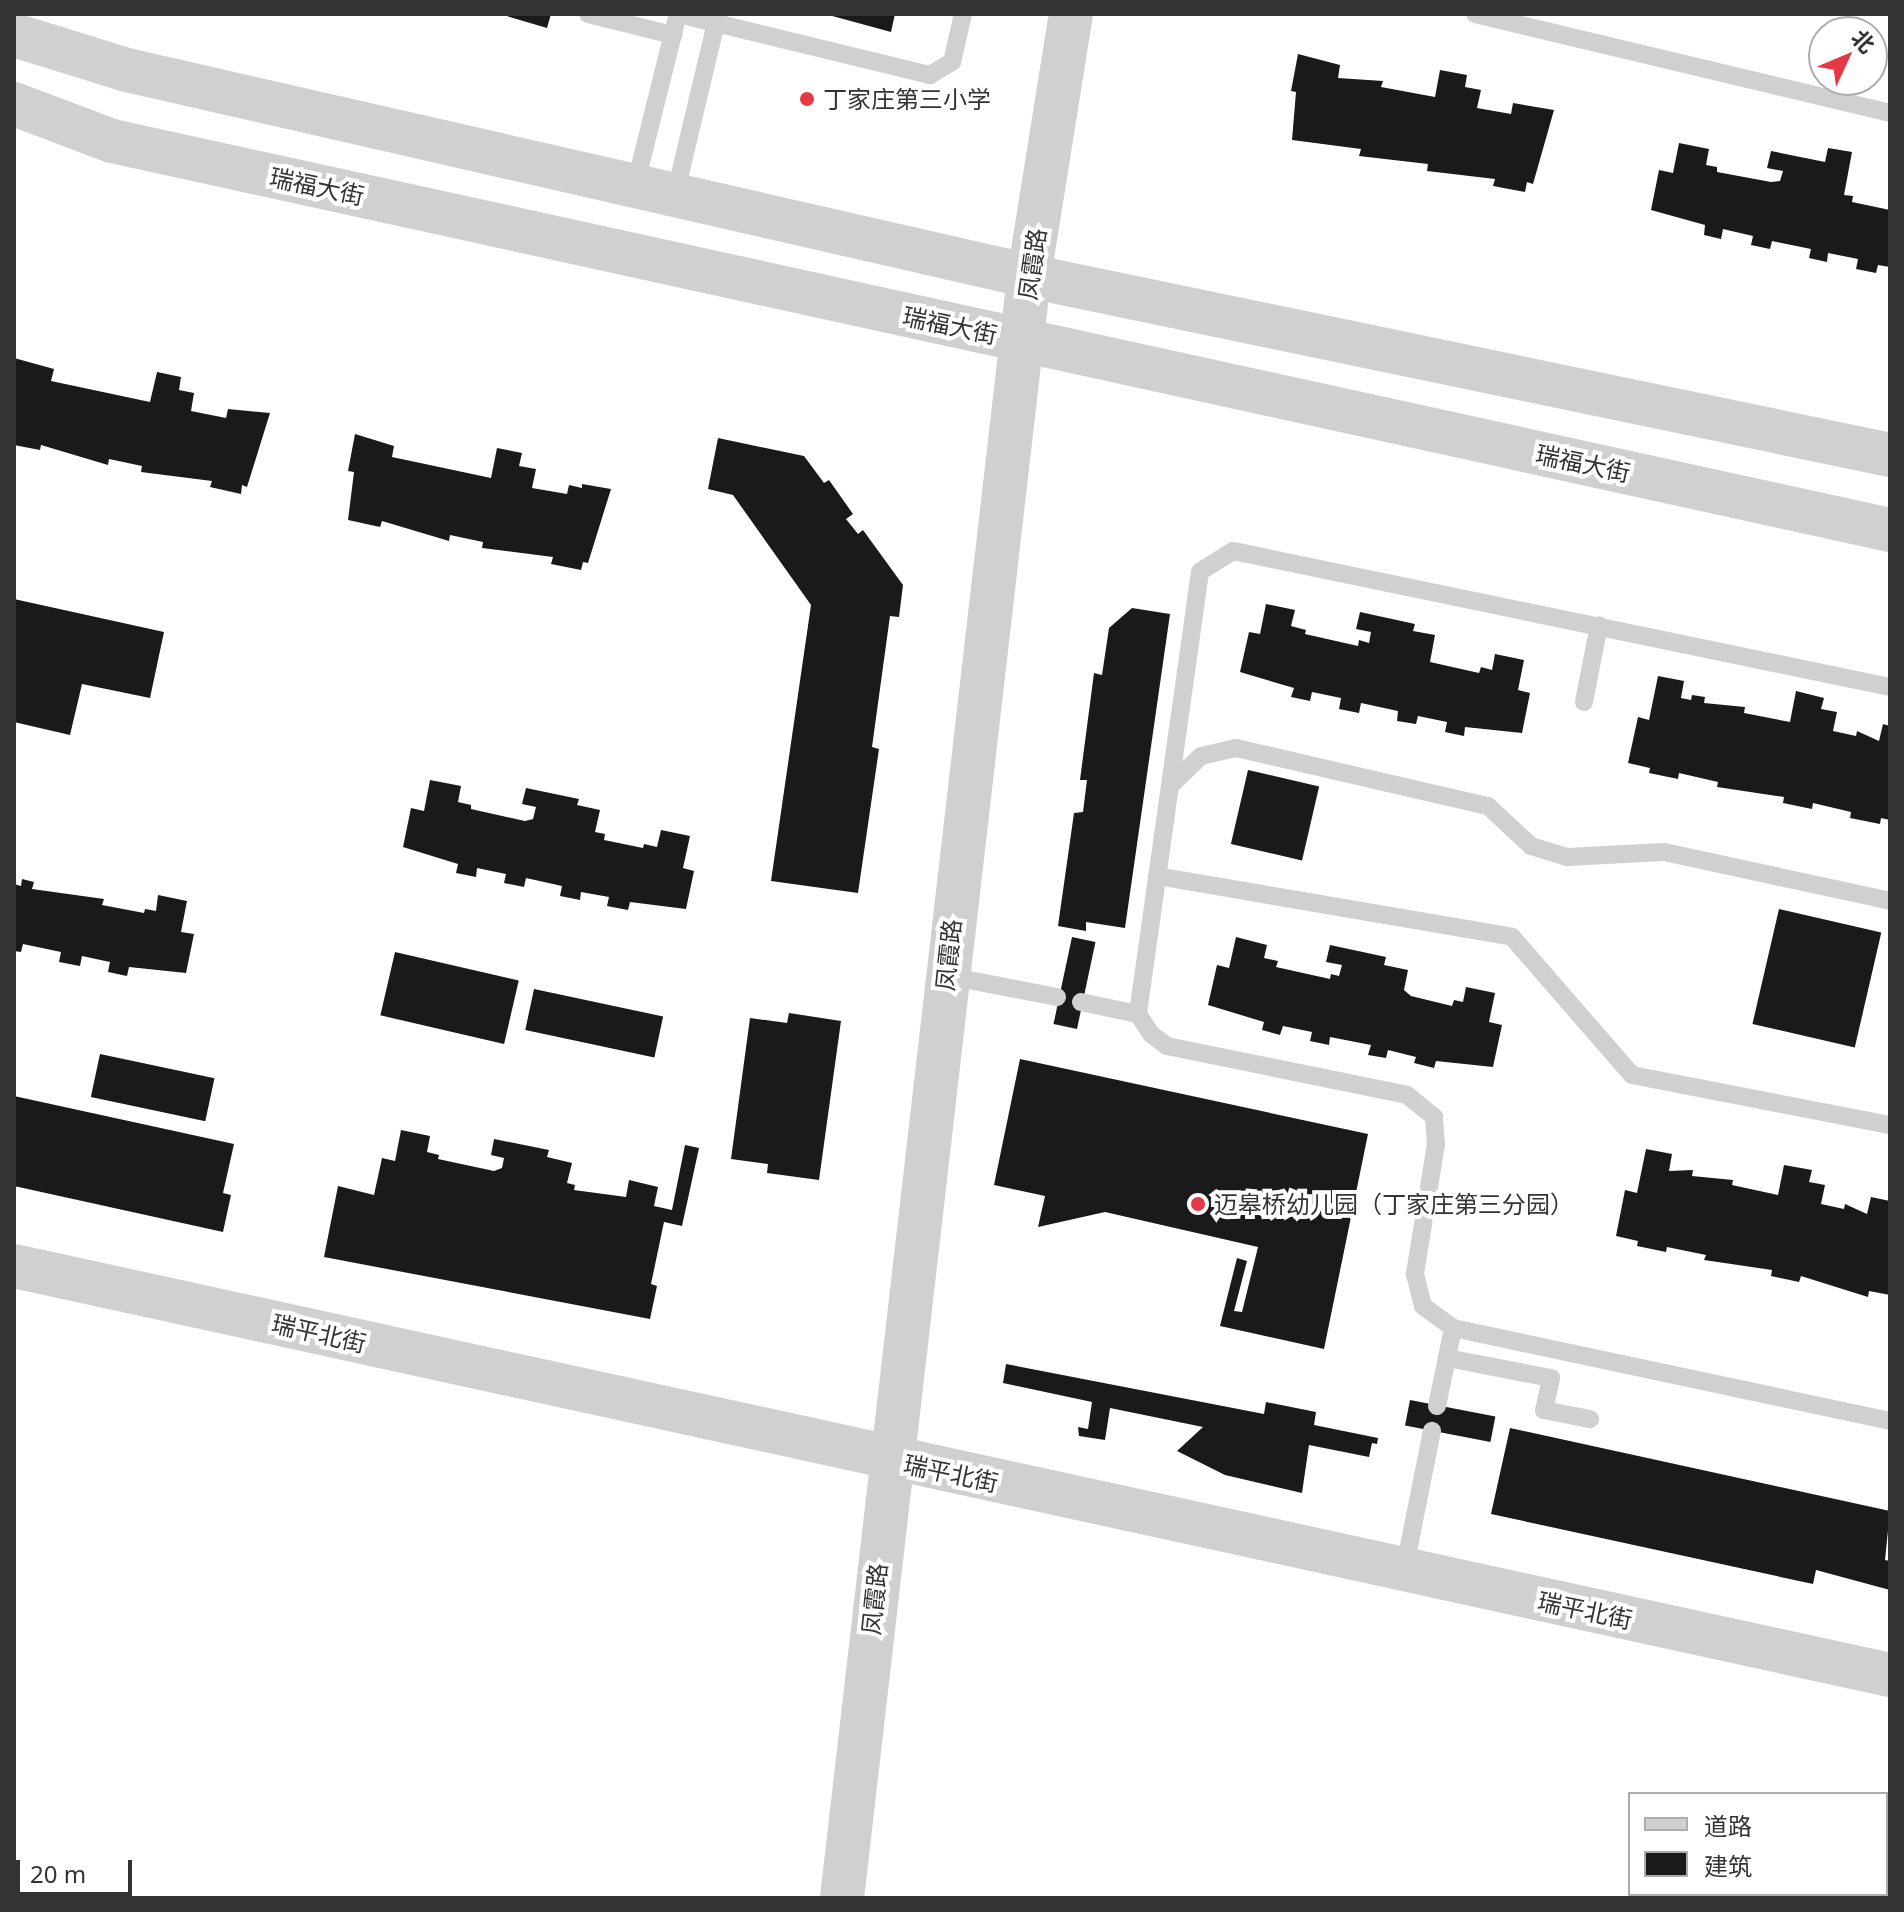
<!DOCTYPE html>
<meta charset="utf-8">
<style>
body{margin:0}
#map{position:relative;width:1904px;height:1912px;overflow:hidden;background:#fff;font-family:"Noto Sans","Noto Sans SC",sans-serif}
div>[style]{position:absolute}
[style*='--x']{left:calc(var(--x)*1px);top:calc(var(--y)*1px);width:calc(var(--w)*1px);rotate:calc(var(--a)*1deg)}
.building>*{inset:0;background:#1a1a1a;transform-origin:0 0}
.service>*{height:18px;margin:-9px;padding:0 9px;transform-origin:9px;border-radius:9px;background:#d0d0d0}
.tertiary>*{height:44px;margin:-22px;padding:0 22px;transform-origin:22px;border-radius:22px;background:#d0d0d0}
.dots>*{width:22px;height:22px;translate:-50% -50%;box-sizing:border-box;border:4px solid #fff;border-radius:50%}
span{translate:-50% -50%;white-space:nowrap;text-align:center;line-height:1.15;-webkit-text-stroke:8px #fff;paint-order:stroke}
.poi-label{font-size:24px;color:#333}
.left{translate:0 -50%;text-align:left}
.street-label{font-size:24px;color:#333}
.frame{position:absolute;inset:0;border:16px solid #333;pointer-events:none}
.legend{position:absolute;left:1628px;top:1792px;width:260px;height:104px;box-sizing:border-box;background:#fff;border:2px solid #adadad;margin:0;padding:10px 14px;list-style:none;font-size:24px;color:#333}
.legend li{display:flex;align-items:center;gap:16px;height:40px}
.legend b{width:40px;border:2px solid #adadad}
.north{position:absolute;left:1808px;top:16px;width:80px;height:80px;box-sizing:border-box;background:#fff;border:2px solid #adadad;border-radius:50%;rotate:46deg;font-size:22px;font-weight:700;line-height:32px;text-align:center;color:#333}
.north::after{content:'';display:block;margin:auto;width:28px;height:36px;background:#e63946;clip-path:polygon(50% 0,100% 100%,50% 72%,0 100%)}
.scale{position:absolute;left:16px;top:1860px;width:116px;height:36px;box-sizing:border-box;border:4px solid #333;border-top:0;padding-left:10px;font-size:24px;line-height:28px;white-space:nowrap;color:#333;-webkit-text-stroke:6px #fff;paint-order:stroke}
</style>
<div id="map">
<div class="building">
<i style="clip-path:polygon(500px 14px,551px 14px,547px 28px)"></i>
<i style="clip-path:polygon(825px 14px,895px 14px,891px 32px)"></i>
<i style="clip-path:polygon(1298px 54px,1340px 65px,1338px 78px,1383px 81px,1381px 87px,1435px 97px,1440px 70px,1467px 75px,1465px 87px,1481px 90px,1477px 108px,1511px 114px,1513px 103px,1554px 110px,1533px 184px,1527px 182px,1525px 192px,1493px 186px,1495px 179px,1427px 171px,1428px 164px,1359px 156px,1361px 149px,1292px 140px,1296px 92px,1291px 91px)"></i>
<i style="clip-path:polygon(1679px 143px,1709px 149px,1706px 165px,1717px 167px,1717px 172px,1771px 182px,1780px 181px,1783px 171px,1767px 168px,1771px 151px,1825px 162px,1828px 148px,1852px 152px,1844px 195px,1853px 196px,1852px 202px,1890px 210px,1890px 267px,1878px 265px,1876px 273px,1856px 269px,1858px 259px,1828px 253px,1827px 262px,1809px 258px,1811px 249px,1772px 241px,1770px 249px,1751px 245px,1753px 236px,1723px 229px,1721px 239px,1704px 235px,1705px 225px,1651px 210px,1659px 170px,1673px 173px)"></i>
<i style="clip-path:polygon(14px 358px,54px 369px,51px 381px,150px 402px,157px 372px,181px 377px,179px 390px,194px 393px,191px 411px,226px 418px,228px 409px,270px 413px,247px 487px,242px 485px,241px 494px,210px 487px,212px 481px,141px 472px,142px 466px,109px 459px,108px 465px,41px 445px,40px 450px,14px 445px)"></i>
<i style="clip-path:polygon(355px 434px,394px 446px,392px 457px,491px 478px,497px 448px,522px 453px,519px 466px,536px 469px,532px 488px,567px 494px,569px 485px,582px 488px,582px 484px,611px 489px,588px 563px,583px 562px,581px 570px,551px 564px,553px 557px,482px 548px,483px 542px,450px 535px,449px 541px,382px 521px,380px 527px,348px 520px,354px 472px,348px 471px)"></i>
<i style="clip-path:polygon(718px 438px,804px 456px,824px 483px,829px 480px,853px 514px,846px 519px,858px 534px,863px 530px,903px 585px,899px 617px,890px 616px,872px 747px,879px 749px,858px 893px,771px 881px,811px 605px,733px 495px,708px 489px)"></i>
<i style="clip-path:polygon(14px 599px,164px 632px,150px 698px,82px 684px,70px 735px,14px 722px)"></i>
<i style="clip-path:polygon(1266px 604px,1295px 610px,1291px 626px,1306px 630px,1305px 634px,1358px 646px,1359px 640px,1369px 643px,1371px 632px,1356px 629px,1360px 612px,1415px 624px,1413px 631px,1435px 635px,1430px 662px,1479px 673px,1481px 667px,1492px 670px,1495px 654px,1524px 660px,1518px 690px,1530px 693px,1522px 733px,1465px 727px,1464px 736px,1445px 732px,1447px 722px,1418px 716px,1416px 724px,1397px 721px,1398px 711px,1361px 703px,1359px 713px,1339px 709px,1341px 698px,1312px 692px,1310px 701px,1291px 697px,1294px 688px,1240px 672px,1249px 632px,1260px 634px)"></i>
<i style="clip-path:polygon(1132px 608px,1170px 614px,1125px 928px,1086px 922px,1086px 931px,1058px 926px,1074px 813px,1083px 812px,1087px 780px,1080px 780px,1094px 673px,1102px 675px,1109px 628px)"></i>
<i style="clip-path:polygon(1658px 676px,1684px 681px,1681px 698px,1691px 700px,1692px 695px,1705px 697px,1704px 703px,1745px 707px,1744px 713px,1790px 722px,1796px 691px,1824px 698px,1821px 709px,1837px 712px,1833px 731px,1856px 736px,1857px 731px,1879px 741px,1883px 724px,1890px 726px,1890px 820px,1881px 818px,1880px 824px,1850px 818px,1851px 812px,1813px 803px,1812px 809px,1783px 803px,1784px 797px,1717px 787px,1718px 782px,1679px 773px,1678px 779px,1649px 773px,1650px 768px,1628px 763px,1638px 717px,1649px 720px)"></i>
<i style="left:1248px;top:770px;width:73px;height:76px;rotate:13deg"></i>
<i style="clip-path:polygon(430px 780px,461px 786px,458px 802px,471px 805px,471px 809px,525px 821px,533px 819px,536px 807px,522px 804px,526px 788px,579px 799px,577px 805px,600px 810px,595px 832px,605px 834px,604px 840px,643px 848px,644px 844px,657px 847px,661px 830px,690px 836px,683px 868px,694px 871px,686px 909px,630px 902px,628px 910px,607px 906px,609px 897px,581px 892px,580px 900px,560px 896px,562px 886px,526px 878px,524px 887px,504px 883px,506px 874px,477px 868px,476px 877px,456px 873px,458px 864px,403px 847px,411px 808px,424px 811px)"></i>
<i style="clip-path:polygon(22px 879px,34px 882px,32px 889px,104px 899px,102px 905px,144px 913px,145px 909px,156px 911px,158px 895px,187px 901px,181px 932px,194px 934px,186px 973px,129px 967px,127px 976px,108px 972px,110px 962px,82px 956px,80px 966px,59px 962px,61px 952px,23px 944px,21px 952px,14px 951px,14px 884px,21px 886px)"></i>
<i style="left:1779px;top:909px;width:105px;height:118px;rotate:13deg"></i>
<i style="left:1072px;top:937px;width:24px;height:89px;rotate:12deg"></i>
<i style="clip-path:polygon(1236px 937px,1267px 945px,1264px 958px,1278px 961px,1276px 967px,1330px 979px,1331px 974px,1339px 976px,1342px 965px,1326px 962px,1330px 945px,1386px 957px,1384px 965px,1408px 970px,1404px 990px,1411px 996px,1452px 1006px,1454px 1000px,1463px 1002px,1466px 987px,1495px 993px,1489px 1022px,1502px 1025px,1493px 1067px,1436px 1061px,1434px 1068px,1414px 1063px,1416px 1057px,1388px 1050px,1386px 1058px,1368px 1055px,1371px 1045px,1330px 1037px,1329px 1045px,1310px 1041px,1312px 1032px,1283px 1026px,1280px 1035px,1262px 1030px,1264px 1022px,1208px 1005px,1217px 965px,1229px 968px)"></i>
<i style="left:395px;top:952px;width:127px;height:65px;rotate:13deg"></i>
<i style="left:534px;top:989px;width:132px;height:42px;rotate:12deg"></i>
<i style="clip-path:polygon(789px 1013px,841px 1021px,819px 1180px,767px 1173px,768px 1164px,731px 1159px,750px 1018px,787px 1023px)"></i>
<i style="left:100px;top:1054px;width:117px;height:44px;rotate:12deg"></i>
<i style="clip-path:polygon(1020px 1059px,1368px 1134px,1324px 1349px,1220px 1326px,1237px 1258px,1247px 1261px,1234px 1311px,1242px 1312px,1258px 1247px,1105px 1212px,1038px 1227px,1045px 1196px,994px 1185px)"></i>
<i style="clip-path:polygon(14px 1096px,234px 1144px,223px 1193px,231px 1195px,223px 1232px,14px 1186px)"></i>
<i style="clip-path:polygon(401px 1130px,430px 1136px,427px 1152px,439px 1155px,438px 1159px,494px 1171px,502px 1168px,504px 1158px,491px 1155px,494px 1139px,549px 1150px,547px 1157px,572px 1163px,567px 1183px,575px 1185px,574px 1190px,626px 1197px,629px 1180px,658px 1187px,654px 1206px,672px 1210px,685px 1145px,699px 1148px,682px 1226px,664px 1222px,651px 1284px,657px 1286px,650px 1319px,324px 1257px,338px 1186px,374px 1195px,382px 1158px,395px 1161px)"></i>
<i style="clip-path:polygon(1646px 1149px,1672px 1154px,1669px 1171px,1693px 1170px,1692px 1176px,1733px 1180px,1732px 1185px,1778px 1195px,1784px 1165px,1812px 1170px,1809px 1182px,1825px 1185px,1821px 1204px,1844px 1209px,1845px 1204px,1867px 1214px,1871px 1197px,1890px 1201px,1890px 1295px,1869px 1291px,1868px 1297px,1801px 1276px,1799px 1282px,1771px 1276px,1772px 1270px,1704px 1260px,1706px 1255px,1667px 1247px,1666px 1252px,1637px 1246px,1638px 1241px,1616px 1236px,1625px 1190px,1637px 1193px)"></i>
<i style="clip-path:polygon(1006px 1364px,1264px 1414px,1266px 1402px,1316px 1412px,1314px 1425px,1378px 1438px,1377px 1444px,1372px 1443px,1369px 1457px,1309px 1445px,1302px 1493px,1225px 1475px,1177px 1451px,1203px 1427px,1110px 1408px,1105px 1440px,1079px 1436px,1078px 1427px,1088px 1429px,1092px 1402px,1003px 1383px)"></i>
<i style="left:1410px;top:1400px;width:87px;height:26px;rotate:11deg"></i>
<i style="clip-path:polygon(1510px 1428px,1890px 1511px,1885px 1560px,1890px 1561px,1890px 1590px,1816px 1570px,1813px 1584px,1491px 1514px)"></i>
</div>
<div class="service">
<i style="--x:588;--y:14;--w:88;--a:13.9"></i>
<i style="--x:679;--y:14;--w:38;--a:14"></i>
<i style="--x:1475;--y:14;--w:427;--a:13.4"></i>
<i style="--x:635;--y:186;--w:177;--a:-76"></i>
<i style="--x:675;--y:195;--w:177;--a:-76.6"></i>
<i style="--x:716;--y:23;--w:220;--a:13.7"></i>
<i style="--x:930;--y:75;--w:26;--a:-31"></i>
<i style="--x:952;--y:62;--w:49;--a:-77.1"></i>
<i style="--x:1890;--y:687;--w:671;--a:-168.3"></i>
<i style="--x:1233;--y:551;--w:39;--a:148"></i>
<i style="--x:1200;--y:572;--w:446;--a:98"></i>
<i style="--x:1138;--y:1014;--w:24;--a:57"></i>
<i style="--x:1151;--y:1034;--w:20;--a:37"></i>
<i style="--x:1167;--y:1046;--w:245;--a:11.5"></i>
<i style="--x:1407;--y:1095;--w:35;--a:39"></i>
<i style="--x:1434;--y:1117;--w:27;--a:86"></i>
<i style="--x:1436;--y:1144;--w:132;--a:99.2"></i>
<i style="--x:1415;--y:1274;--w:33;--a:76"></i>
<i style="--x:1423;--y:1306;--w:37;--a:36"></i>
<i style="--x:1453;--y:1328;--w:447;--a:12"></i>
<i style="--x:1584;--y:702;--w:78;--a:-79"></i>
<i style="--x:1170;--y:786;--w:43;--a:-44.1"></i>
<i style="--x:1201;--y:756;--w:36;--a:-13"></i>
<i style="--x:1236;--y:748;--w:259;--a:13"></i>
<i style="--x:1488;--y:806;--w:59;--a:42.9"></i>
<i style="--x:1531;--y:846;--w:38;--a:17"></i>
<i style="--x:1567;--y:857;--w:97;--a:-3"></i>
<i style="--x:1664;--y:852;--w:231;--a:12.2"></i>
<i style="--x:1157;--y:876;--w:360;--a:9.7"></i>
<i style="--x:1512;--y:937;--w:183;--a:49"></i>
<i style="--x:1632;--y:1075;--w:263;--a:11"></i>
<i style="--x:948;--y:976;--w:111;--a:10.9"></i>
<i style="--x:1081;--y:1002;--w:58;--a:11.9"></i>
<i style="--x:1447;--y:1358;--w:106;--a:10.9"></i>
<i style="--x:1551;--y:1378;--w:33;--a:102"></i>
<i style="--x:1544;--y:1410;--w:47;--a:11.1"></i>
<i style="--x:1437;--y:1406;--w:80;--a:-78.4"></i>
<i style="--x:1404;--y:1571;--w:143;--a:-78.7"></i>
</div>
<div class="tertiary">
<i style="--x:14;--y:35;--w:118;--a:17.2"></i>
<i style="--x:127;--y:70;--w:925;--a:12.86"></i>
<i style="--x:1029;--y:276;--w:879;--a:11.74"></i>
<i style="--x:14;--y:104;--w:105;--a:20.7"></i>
<i style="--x:112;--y:141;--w:1820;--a:12.34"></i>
<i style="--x:14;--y:1266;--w:1920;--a:12.3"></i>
<i style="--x:842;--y:1898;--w:1633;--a:-83.42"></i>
<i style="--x:1029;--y:276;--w:265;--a:-80.9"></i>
</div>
<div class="dots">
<i style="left:807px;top:99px;background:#e63946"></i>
<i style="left:1198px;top:1204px;background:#e63946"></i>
</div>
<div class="poi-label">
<span class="left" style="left:823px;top:99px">丁家庄第三小学</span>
<span class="left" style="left:1214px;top:1204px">迈皋桥幼儿园（丁家庄第三分园）</span>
</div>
<div class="street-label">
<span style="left:317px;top:186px;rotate:12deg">瑞福大街</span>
<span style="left:1032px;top:264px;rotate:-82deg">凤霞路</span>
<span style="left:950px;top:325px;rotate:12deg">瑞福大街</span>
<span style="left:1583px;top:463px;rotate:12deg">瑞福大街</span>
<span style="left:948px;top:955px;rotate:-84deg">凤霞路</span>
<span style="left:319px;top:1333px;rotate:13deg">瑞平北街</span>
<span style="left:951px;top:1473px;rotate:12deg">瑞平北街</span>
<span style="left:874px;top:1599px;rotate:-84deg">凤霞路</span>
<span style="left:1585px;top:1610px;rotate:12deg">瑞平北街</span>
</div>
<div class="frame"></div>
<ul class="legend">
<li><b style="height:10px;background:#d0d0d0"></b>道路</li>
<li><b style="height:22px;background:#1a1a1a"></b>建筑</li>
</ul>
<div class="north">北</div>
<div class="scale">20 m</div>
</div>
